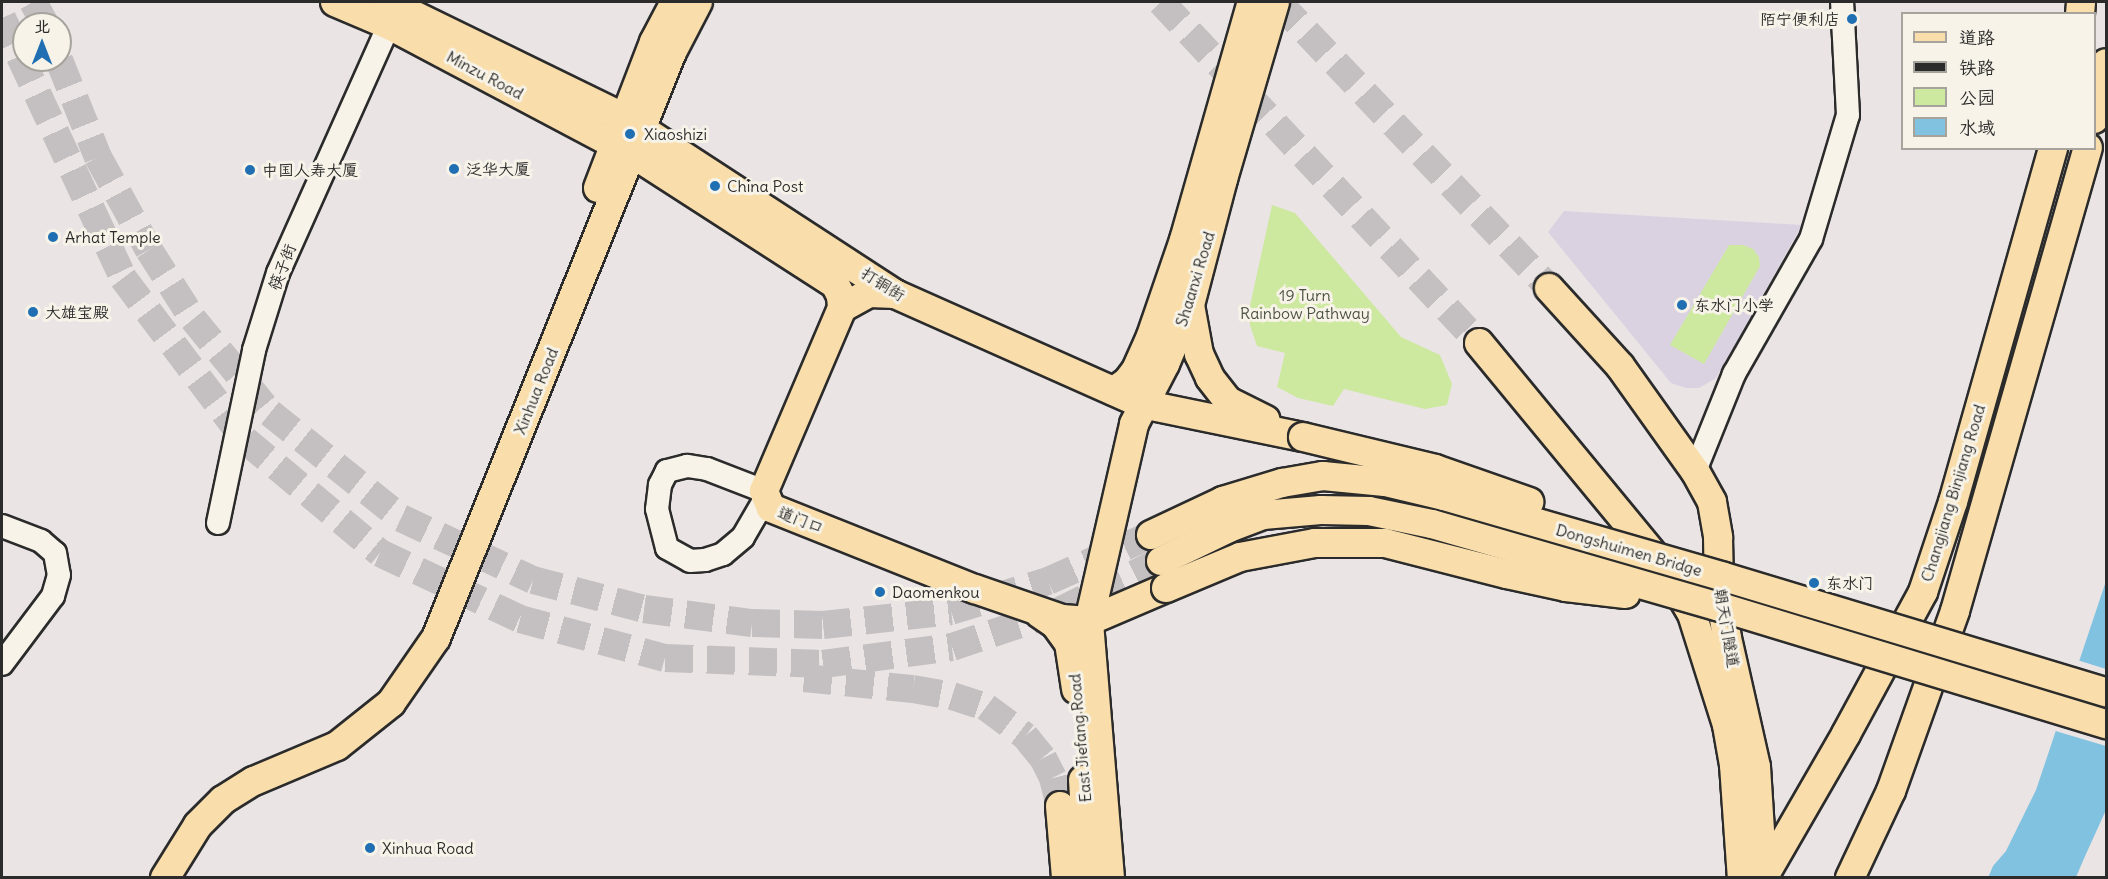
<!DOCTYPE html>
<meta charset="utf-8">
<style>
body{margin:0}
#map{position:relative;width:2108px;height:879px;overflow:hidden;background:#eae4e5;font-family:Delius,"LXGW WenKai TC",sans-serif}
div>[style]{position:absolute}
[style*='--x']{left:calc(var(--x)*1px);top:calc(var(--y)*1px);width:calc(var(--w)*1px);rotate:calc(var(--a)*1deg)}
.built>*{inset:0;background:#dbd2e1}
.green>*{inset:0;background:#cde99f}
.water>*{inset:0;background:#81c2e1}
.pier>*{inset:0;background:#eae4e5}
.major-tunnel>*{height:28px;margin-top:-14px;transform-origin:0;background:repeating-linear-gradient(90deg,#c4bfc0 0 28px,transparent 0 42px)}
.roads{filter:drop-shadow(2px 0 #2b2b2b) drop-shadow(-2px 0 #2b2b2b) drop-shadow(0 2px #2b2b2b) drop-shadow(0 -2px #2b2b2b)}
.minor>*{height:22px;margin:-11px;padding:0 11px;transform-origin:11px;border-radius:11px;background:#f7f3e8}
.major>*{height:28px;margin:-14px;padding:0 14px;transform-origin:14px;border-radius:14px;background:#f9deab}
.rail>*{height:7px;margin-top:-3.5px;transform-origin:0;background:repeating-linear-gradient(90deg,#f7f3e8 0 14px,#2b2b2b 0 28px);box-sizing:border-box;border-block:2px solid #2b2b2b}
.bridges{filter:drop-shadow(2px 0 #2b2b2b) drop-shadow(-2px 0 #2b2b2b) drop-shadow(0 2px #2b2b2b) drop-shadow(0 -2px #2b2b2b)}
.major-bridge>*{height:28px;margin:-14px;padding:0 14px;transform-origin:14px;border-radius:14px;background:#f9deab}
.dots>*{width:16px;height:16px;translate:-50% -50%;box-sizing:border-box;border:3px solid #f7f3e8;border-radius:50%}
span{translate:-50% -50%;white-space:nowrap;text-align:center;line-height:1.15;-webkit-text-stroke:6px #f7f3e8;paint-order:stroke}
.poi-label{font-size:16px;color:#2b2b2b}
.right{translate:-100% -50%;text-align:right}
.left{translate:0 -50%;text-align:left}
.street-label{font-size:16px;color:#2b2b2b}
.park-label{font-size:16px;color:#4b5142}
.frame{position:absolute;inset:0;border:3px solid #2b2b2b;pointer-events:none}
.legend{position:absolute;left:1901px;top:12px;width:195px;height:138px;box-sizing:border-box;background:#f7f3e8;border:2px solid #a5a39c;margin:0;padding:8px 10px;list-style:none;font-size:18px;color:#2b2b2b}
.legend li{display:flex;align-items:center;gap:12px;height:30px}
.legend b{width:30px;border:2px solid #a5a39c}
.north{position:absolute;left:12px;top:12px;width:60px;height:60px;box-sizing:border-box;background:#f7f3e8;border:2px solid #a5a39c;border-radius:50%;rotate:0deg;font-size:16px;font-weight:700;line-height:24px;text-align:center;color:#2b2b2b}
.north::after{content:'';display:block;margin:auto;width:21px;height:27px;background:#1f6fb2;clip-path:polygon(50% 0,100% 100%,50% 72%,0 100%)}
</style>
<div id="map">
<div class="built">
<i style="clip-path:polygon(1564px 211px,1802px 225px,1716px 378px,1699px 388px,1686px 388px,1671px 383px,1548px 232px)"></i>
</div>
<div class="green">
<i style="clip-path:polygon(1272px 205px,1295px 213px,1401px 337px,1440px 355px,1452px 384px,1447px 405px,1425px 409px,1344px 389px,1333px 406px,1298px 398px,1277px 387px,1285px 353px,1257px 346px,1250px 325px,1249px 310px)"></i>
<i style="clip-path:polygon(1729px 245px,1743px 245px,1753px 249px,1759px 257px,1760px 266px,1704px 364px,1670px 345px)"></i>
</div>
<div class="water">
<i style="clip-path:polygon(2106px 581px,2106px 877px,1988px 878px,1993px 866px,2006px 851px,2036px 790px)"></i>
</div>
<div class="pier">
<i style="clip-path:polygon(2077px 660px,2106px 669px,2106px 746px,2052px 730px)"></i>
<i style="clip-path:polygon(2106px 810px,2106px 877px,2076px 877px,2086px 854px)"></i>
</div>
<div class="major-tunnel">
<i style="--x:33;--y:2;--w:25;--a:61"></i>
<i style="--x:1161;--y:2;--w:466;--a:47"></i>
<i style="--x:1278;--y:2;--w:394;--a:46.5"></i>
<i style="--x:2;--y:18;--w:287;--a:65"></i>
<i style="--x:123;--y:278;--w:203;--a:53"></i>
<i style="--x:245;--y:440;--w:176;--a:39.9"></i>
<i style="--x:380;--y:553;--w:155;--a:25.2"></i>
<i style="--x:520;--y:619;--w:150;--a:15.1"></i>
<i style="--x:665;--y:658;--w:158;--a:2.2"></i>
<i style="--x:823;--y:664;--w:130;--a:-7.5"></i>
<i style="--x:952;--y:647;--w:113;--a:-18.6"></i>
<i style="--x:1059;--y:611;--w:114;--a:-26.1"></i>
<i style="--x:59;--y:60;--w:105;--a:68.1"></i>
<i style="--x:98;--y:157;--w:106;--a:61.3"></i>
<i style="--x:149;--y:250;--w:82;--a:57.5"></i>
<i style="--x:193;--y:319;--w:122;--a:50.7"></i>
<i style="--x:270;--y:413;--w:168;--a:38.7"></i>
<i style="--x:401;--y:518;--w:146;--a:25.2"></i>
<i style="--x:533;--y:580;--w:115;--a:14.6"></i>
<i style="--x:644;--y:609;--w:109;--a:7.4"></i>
<i style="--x:752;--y:623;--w:71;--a:1.6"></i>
<i style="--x:823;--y:625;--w:129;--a:-6.2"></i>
<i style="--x:951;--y:611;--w:102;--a:-17.2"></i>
<i style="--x:1048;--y:581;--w:113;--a:-24.1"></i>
<i style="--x:804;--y:678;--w:110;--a:5.8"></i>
<i style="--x:913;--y:689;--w:40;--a:10"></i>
<i style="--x:952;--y:696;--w:36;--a:18"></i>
<i style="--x:986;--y:707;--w:49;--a:36.6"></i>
<i style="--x:1025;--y:736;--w:28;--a:51"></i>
<i style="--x:1043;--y:758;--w:22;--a:63"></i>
<i style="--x:1053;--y:778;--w:29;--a:76"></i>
</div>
<div class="roads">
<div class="minor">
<i style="--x:1695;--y:471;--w:105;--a:-68.1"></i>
<i style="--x:1734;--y:374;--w:155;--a:-60.3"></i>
<i style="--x:1811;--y:239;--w:129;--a:-73.4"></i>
<i style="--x:1848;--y:115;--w:113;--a:-93"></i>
<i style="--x:764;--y:491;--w:61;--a:-158.9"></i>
<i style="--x:707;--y:469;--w:20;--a:-171"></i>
<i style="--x:687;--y:466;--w:21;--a:166"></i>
<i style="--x:667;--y:471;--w:16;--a:117"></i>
<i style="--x:660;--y:485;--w:24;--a:97"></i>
<i style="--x:657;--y:509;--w:40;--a:75.6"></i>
<i style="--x:667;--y:548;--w:26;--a:29"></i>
<i style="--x:690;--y:561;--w:15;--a:-4"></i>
<i style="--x:705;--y:560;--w:19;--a:-18"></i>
<i style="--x:723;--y:554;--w:26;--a:-40"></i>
<i style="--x:743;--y:537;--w:44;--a:-59.9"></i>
<i style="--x:218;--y:523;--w:177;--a:-78.2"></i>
<i style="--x:254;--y:350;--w:81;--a:-72.7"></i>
<i style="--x:278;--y:273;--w:272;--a:-65.9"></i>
<i style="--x:2;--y:526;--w:42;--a:21"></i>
<i style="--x:41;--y:541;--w:18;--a:41"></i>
<i style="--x:55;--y:553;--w:22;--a:80"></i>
<i style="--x:59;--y:575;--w:22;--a:106"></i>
<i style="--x:53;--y:596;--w:85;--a:126.9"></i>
</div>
<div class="major">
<i style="--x:335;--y:2;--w:59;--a:23.1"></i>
<i style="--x:389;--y:25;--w:276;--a:27.9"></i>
<i style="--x:633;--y:154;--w:240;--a:32.8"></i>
<i style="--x:835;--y:284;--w:13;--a:63"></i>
<i style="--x:841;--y:296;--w:12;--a:85"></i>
<i style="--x:387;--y:2;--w:265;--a:26"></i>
<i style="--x:625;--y:118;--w:322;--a:33.1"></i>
<i style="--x:895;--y:294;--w:270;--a:24"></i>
<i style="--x:1142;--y:404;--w:164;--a:11.6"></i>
<i style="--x:2080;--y:14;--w:12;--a:-85"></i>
<i style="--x:2094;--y:119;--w:57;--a:-77.9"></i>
<i style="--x:598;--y:188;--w:156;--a:-69"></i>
<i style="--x:654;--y:42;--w:45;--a:-62.3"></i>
<i style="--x:1549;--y:288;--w:105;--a:47.7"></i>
<i style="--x:1620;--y:366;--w:129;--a:54.5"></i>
<i style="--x:1695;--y:471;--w:35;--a:61"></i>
<i style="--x:1712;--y:502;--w:36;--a:80"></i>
<i style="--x:1718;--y:537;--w:50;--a:88.9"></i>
<i style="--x:1719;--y:587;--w:52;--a:81.1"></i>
<i style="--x:1727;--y:638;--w:132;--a:77.3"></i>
<i style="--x:1756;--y:767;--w:111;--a:86.4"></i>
<i style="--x:895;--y:294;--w:26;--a:-178"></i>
<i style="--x:869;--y:293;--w:31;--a:151"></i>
<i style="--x:842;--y:308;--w:199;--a:113.1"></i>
<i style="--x:764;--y:491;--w:18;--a:68"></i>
<i style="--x:771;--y:508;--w:219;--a:21.7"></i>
<i style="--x:975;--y:589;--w:92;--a:19"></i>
<i style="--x:1062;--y:619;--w:27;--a:4"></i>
<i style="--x:1089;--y:621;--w:84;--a:-23.2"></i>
<i style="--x:1190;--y:305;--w:50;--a:79.6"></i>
<i style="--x:1199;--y:354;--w:26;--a:65"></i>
<i style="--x:1210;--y:378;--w:29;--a:52"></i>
<i style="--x:1228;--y:401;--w:42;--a:26.6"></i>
<i style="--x:1479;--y:343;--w:294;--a:50.5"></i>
<i style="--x:1666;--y:570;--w:51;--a:59.4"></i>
<i style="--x:1692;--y:614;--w:116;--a:72.5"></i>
<i style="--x:1727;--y:725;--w:41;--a:80.1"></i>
<i style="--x:1734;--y:765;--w:113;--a:86"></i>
<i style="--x:1114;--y:391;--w:16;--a:-35"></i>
<i style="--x:1127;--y:382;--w:15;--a:-53"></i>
<i style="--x:1136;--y:370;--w:37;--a:-66"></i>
<i style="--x:1151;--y:336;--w:102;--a:-71"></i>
<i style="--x:1184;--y:240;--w:248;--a:-74.1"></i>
<i style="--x:1040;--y:614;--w:18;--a:34"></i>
<i style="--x:1055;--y:624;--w:24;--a:54"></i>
<i style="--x:1069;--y:643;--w:47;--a:81.3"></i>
<i style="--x:1083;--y:780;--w:98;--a:86.5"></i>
<i style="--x:1060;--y:806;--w:72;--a:85.2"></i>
<i style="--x:165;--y:878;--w:62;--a:-58.1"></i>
<i style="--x:198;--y:825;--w:35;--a:-45"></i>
<i style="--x:223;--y:800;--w:36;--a:-32"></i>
<i style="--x:254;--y:781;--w:90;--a:-22.9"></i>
<i style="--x:337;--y:746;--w:69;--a:-38.5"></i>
<i style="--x:391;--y:703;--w:79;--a:-55.3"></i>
<i style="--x:436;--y:638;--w:632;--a:-68.06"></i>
<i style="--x:672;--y:52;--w:56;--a:-62.5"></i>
<i style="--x:1110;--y:878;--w:258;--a:-94.7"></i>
<i style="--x:1089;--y:621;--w:202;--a:-77.1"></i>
<i style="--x:1134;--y:424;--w:68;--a:-62.7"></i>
<i style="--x:1165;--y:364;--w:64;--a:-67"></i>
<i style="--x:1190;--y:305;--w:130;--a:-75.3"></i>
<i style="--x:1223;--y:179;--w:184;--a:-73.6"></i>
<i style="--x:1763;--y:878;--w:166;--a:-60"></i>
<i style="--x:1846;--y:734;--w:162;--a:-61.5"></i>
<i style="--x:1923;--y:592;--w:95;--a:-71.6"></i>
<i style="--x:1953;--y:502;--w:368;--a:-74.2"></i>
<i style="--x:1850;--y:878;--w:96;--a:-64.8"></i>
<i style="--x:1891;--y:791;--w:191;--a:-70.4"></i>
<i style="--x:1955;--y:611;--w:482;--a:-74"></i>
</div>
</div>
<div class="rail">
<i style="--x:1750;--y:593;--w:372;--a:16.7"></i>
<i style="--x:1745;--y:610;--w:377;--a:16.8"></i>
</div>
<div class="bridges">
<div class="major-bridge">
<i style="--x:1303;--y:437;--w:136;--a:13.6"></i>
<i style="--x:1435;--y:469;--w:100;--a:19.3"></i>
<i style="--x:1151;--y:535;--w:80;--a:-25.3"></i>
<i style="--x:1223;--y:501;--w:62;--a:-17"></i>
<i style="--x:1282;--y:483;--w:42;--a:-9.7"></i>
<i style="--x:1323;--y:476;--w:62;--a:5.5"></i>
<i style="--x:1385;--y:482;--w:61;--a:13.3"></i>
<i style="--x:1444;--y:496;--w:291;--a:16.1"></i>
<i style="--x:1724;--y:577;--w:399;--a:16.8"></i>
<i style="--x:1161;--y:561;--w:76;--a:-25.9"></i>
<i style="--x:1229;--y:528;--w:36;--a:-21"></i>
<i style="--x:1263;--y:515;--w:58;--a:-4.9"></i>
<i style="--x:1321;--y:510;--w:48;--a:1.2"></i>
<i style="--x:1369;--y:511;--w:64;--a:11.7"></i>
<i style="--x:1432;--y:524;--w:297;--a:16.1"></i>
<i style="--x:1717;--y:606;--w:407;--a:16.9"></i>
<i style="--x:1166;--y:588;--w:80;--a:-22.7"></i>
<i style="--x:1240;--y:557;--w:76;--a:-10.6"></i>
<i style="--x:1315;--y:543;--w:70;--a:0"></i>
<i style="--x:1385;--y:543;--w:126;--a:14.3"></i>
<i style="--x:1507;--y:574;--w:60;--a:12.4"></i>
<i style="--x:1566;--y:587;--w:60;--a:6.7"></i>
</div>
</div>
<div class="dots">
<i style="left:1852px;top:19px;background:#1f6fb2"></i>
<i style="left:630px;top:134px;background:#1f6fb2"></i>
<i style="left:454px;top:169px;background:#1f6fb2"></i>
<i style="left:250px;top:170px;background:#1f6fb2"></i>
<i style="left:715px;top:186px;background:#1f6fb2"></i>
<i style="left:53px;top:237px;background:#1f6fb2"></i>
<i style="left:1682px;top:305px;background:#1f6fb2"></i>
<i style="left:33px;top:312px;background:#1f6fb2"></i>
<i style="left:1814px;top:583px;background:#1f6fb2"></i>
<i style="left:880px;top:592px;background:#1f6fb2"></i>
<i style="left:370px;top:848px;background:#1f6fb2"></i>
</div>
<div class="poi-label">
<span class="right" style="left:1840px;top:19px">陌宁便利店</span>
<span class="left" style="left:644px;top:134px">Xiaoshizi</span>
<span class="left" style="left:466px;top:169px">泛华大厦</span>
<span class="left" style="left:262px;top:170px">中国人寿大厦</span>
<span class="left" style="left:727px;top:186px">China Post</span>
<span class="left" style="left:65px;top:237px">Arhat Temple</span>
<span class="left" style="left:1694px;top:305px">东水门小学</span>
<span class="left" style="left:45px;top:312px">大雄宝殿</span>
<span class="left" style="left:1826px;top:583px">东水门</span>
<span class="left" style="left:892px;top:592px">Daomenkou</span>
<span class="left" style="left:382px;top:848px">Xinhua Road</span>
</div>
<div class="street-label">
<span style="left:485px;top:75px;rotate:28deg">Minzu Road</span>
<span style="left:282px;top:267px;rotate:-69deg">筷子街</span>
<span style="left:1195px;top:279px;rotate:-73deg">Shaanxi Road</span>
<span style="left:883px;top:284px;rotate:32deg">打铜街</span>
<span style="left:536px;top:391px;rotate:-68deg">Xinhua Road</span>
<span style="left:1953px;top:493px;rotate:-73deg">Changjiang Binjiang Road</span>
<span style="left:801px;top:520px;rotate:22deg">道门口</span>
<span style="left:1629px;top:550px;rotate:16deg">Dongshuimen Bridge</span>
<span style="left:1727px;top:628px;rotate:80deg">朝天门隧道</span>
<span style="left:1080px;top:738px;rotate:-95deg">East Jiefang Road</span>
</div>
<div class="park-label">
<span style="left:1305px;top:304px">19 Turn<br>Rainbow Pathway</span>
</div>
<div class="frame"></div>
<ul class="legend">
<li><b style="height:8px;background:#f9deab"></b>道路</li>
<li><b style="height:8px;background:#2b2b2b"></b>铁路</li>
<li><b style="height:16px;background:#cde99f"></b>公园</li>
<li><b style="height:16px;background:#81c2e1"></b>水域</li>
</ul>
<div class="north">北</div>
</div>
